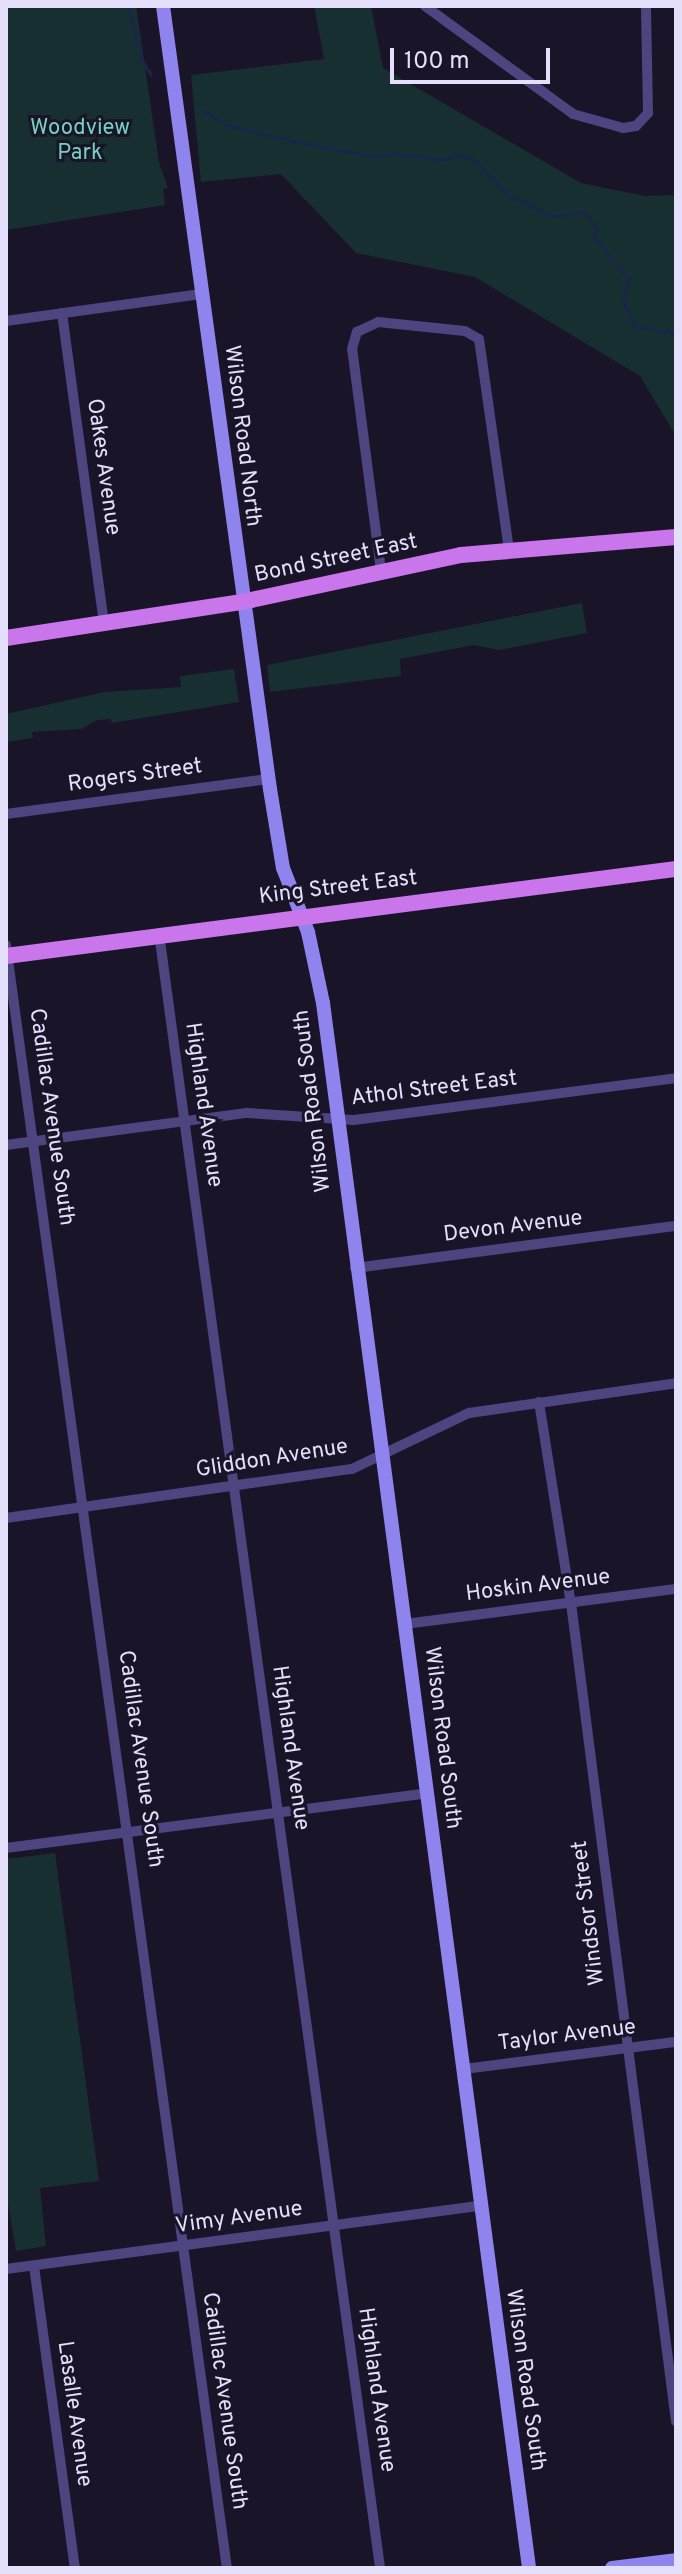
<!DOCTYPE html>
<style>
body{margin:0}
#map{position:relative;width:682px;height:2574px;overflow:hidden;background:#191427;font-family:Overpass,sans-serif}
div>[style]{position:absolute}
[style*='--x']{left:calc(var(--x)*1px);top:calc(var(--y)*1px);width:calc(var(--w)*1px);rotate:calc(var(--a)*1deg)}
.green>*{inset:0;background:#182f31}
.stream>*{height:3px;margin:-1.5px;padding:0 1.5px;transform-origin:1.5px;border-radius:1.5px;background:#172649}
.street>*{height:10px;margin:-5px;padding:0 5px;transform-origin:5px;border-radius:5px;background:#4d4580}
.secondary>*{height:14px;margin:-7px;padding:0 7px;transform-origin:7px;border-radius:7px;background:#8f83ee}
.primary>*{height:16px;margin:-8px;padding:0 8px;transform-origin:8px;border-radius:8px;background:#c975ec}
span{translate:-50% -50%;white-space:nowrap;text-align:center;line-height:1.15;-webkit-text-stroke:6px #191427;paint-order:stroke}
.park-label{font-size:22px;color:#74d2c2}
.street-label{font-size:22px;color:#e4dffb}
.frame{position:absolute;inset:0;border:8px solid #e4dffb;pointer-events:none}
.scale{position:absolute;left:390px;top:48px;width:160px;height:36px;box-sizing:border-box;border:4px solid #e4dffb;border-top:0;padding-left:10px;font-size:24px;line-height:28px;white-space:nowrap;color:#e4dffb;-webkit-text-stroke:6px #191427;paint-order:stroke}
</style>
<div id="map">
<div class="green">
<i style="clip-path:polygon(6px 6px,136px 6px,159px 162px,168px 188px,163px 189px,165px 205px,6px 230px)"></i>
<i style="clip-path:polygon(314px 6px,371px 6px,383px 68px,581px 183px,645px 196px,676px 195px,676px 436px,640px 376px,475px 277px,356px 253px,281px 174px,201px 182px,191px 75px,324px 59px)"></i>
<i style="clip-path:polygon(582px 603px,587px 633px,499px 650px,474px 645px,400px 659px,401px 676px,270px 692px,267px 665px)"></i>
<i style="clip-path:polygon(234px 669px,239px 702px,112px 723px,111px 719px,97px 720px,81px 729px,32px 732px,33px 738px,6px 742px,6px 714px,104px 692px,181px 687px,180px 676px)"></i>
<i style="clip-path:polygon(55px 1853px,99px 2181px,40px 2188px,46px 2246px,16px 2251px,6px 2192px,6px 1859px)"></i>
</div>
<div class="stream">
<i style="--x:128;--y:6;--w:58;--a:75"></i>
<i style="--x:143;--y:62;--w:15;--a:58"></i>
<i style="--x:202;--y:110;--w:31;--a:31"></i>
<i style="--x:229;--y:126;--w:94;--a:12.9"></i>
<i style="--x:321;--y:147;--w:54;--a:9.6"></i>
<i style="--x:374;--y:156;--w:23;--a:-7"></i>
<i style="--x:397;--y:153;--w:46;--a:8.8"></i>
<i style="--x:442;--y:160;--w:17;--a:-17"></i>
<i style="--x:458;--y:155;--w:16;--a:18"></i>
<i style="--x:473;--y:160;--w:52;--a:44.2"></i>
<i style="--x:510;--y:196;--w:33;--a:27"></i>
<i style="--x:539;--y:211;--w:16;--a:18"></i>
<i style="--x:554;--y:216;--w:31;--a:-9"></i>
<i style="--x:585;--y:211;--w:20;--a:57"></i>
<i style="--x:596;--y:228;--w:8;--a:104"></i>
<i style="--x:594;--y:236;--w:56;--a:51.5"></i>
<i style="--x:629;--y:280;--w:22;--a:106"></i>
<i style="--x:623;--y:301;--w:29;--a:65"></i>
<i style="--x:635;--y:327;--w:33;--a:7"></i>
<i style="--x:668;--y:331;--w:11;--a:41"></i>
</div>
<div class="street">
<i style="--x:425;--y:6;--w:183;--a:36.1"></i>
<i style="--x:573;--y:114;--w:52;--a:15.6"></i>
<i style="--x:623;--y:128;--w:13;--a:-9"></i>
<i style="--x:636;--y:126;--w:18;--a:-47"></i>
<i style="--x:648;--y:113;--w:107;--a:-91.1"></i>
<i style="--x:62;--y:313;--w:315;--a:82.3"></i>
<i style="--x:6;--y:321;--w:197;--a:-7.9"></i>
<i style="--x:381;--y:571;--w:224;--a:-97.4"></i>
<i style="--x:352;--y:349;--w:18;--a:-74"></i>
<i style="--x:357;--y:332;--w:23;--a:-25"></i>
<i style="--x:378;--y:322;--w:87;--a:5.9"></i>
<i style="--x:465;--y:331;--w:16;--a:30"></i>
<i style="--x:479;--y:339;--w:213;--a:81.9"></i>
<i style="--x:6;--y:814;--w:265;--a:-7.6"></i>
<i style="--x:159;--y:933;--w:1650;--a:82.3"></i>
<i style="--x:6;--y:945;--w:1638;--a:82.25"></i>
<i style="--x:6;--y:1145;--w:243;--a:-7.6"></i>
<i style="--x:247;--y:1113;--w:107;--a:3.7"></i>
<i style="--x:354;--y:1120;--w:325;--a:-7.4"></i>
<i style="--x:355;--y:1268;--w:324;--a:-7.5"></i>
<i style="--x:539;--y:1402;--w:204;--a:81"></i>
<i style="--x:571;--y:1603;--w:825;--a:82.69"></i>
<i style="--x:6;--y:1518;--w:349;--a:-8.1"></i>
<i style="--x:352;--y:1469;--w:130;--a:-25.6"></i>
<i style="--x:469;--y:1413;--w:209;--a:-8.2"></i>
<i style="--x:405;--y:1624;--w:273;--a:-7.4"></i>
<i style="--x:6;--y:1848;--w:425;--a:-7.4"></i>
<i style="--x:464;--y:2069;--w:214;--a:-7.3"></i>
<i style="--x:34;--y:2266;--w:305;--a:82.3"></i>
<i style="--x:6;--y:2269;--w:476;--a:-7.6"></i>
</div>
<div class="secondary">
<i style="--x:163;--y:6;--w:790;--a:82.22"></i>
<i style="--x:270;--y:789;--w:80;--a:80.7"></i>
<i style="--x:283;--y:868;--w:69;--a:68.7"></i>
<i style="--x:308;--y:932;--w:73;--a:78.1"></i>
<i style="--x:323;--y:1003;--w:1578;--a:82.5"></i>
<i style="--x:612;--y:2568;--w:64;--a:-7.1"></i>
</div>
<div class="primary">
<i style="--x:6;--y:638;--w:239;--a:-8.7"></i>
<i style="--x:242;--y:602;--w:224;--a:-12.1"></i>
<i style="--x:461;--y:555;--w:216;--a:-4.8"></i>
<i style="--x:6;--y:956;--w:676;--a:-7.4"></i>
</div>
<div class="park-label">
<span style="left:80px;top:141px">Woodview<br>Park</span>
</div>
<div class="street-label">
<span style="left:242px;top:436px;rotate:83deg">Wilson Road North</span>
<span style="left:103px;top:467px;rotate:82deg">Oakes Avenue</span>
<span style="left:336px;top:559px;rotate:-12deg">Bond Street East</span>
<span style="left:135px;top:776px;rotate:-8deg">Rogers Street</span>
<span style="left:338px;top:888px;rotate:-7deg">King Street East</span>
<span style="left:434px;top:1089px;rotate:-7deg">Athol Street East</span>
<span style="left:313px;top:1101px;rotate:-97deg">Wilson Road South</span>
<span style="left:203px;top:1105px;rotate:82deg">Highland Avenue</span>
<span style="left:51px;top:1117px;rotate:82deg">Cadillac Avenue South</span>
<span style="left:513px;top:1227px;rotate:-7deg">Devon Avenue</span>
<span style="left:272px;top:1459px;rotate:-9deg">Gliddon Avenue</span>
<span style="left:538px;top:1586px;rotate:-7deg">Hoskin Avenue</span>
<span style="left:442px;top:1738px;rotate:83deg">Wilson Road South</span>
<span style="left:290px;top:1748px;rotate:82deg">Highland Avenue</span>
<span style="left:140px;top:1759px;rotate:82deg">Cadillac Avenue South</span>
<span style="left:589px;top:1913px;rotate:-97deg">Windsor Street</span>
<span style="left:567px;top:2036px;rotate:-7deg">Taylor Avenue</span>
<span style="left:239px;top:2218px;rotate:-8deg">Vimy Avenue</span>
<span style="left:525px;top:2380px;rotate:82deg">Wilson Road South</span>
<span style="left:376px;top:2390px;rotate:82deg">Highland Avenue</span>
<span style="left:224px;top:2401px;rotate:82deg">Cadillac Avenue South</span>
<span style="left:74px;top:2414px;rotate:82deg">Lasalle Avenue</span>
</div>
<div class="frame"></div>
<div class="scale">100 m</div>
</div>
